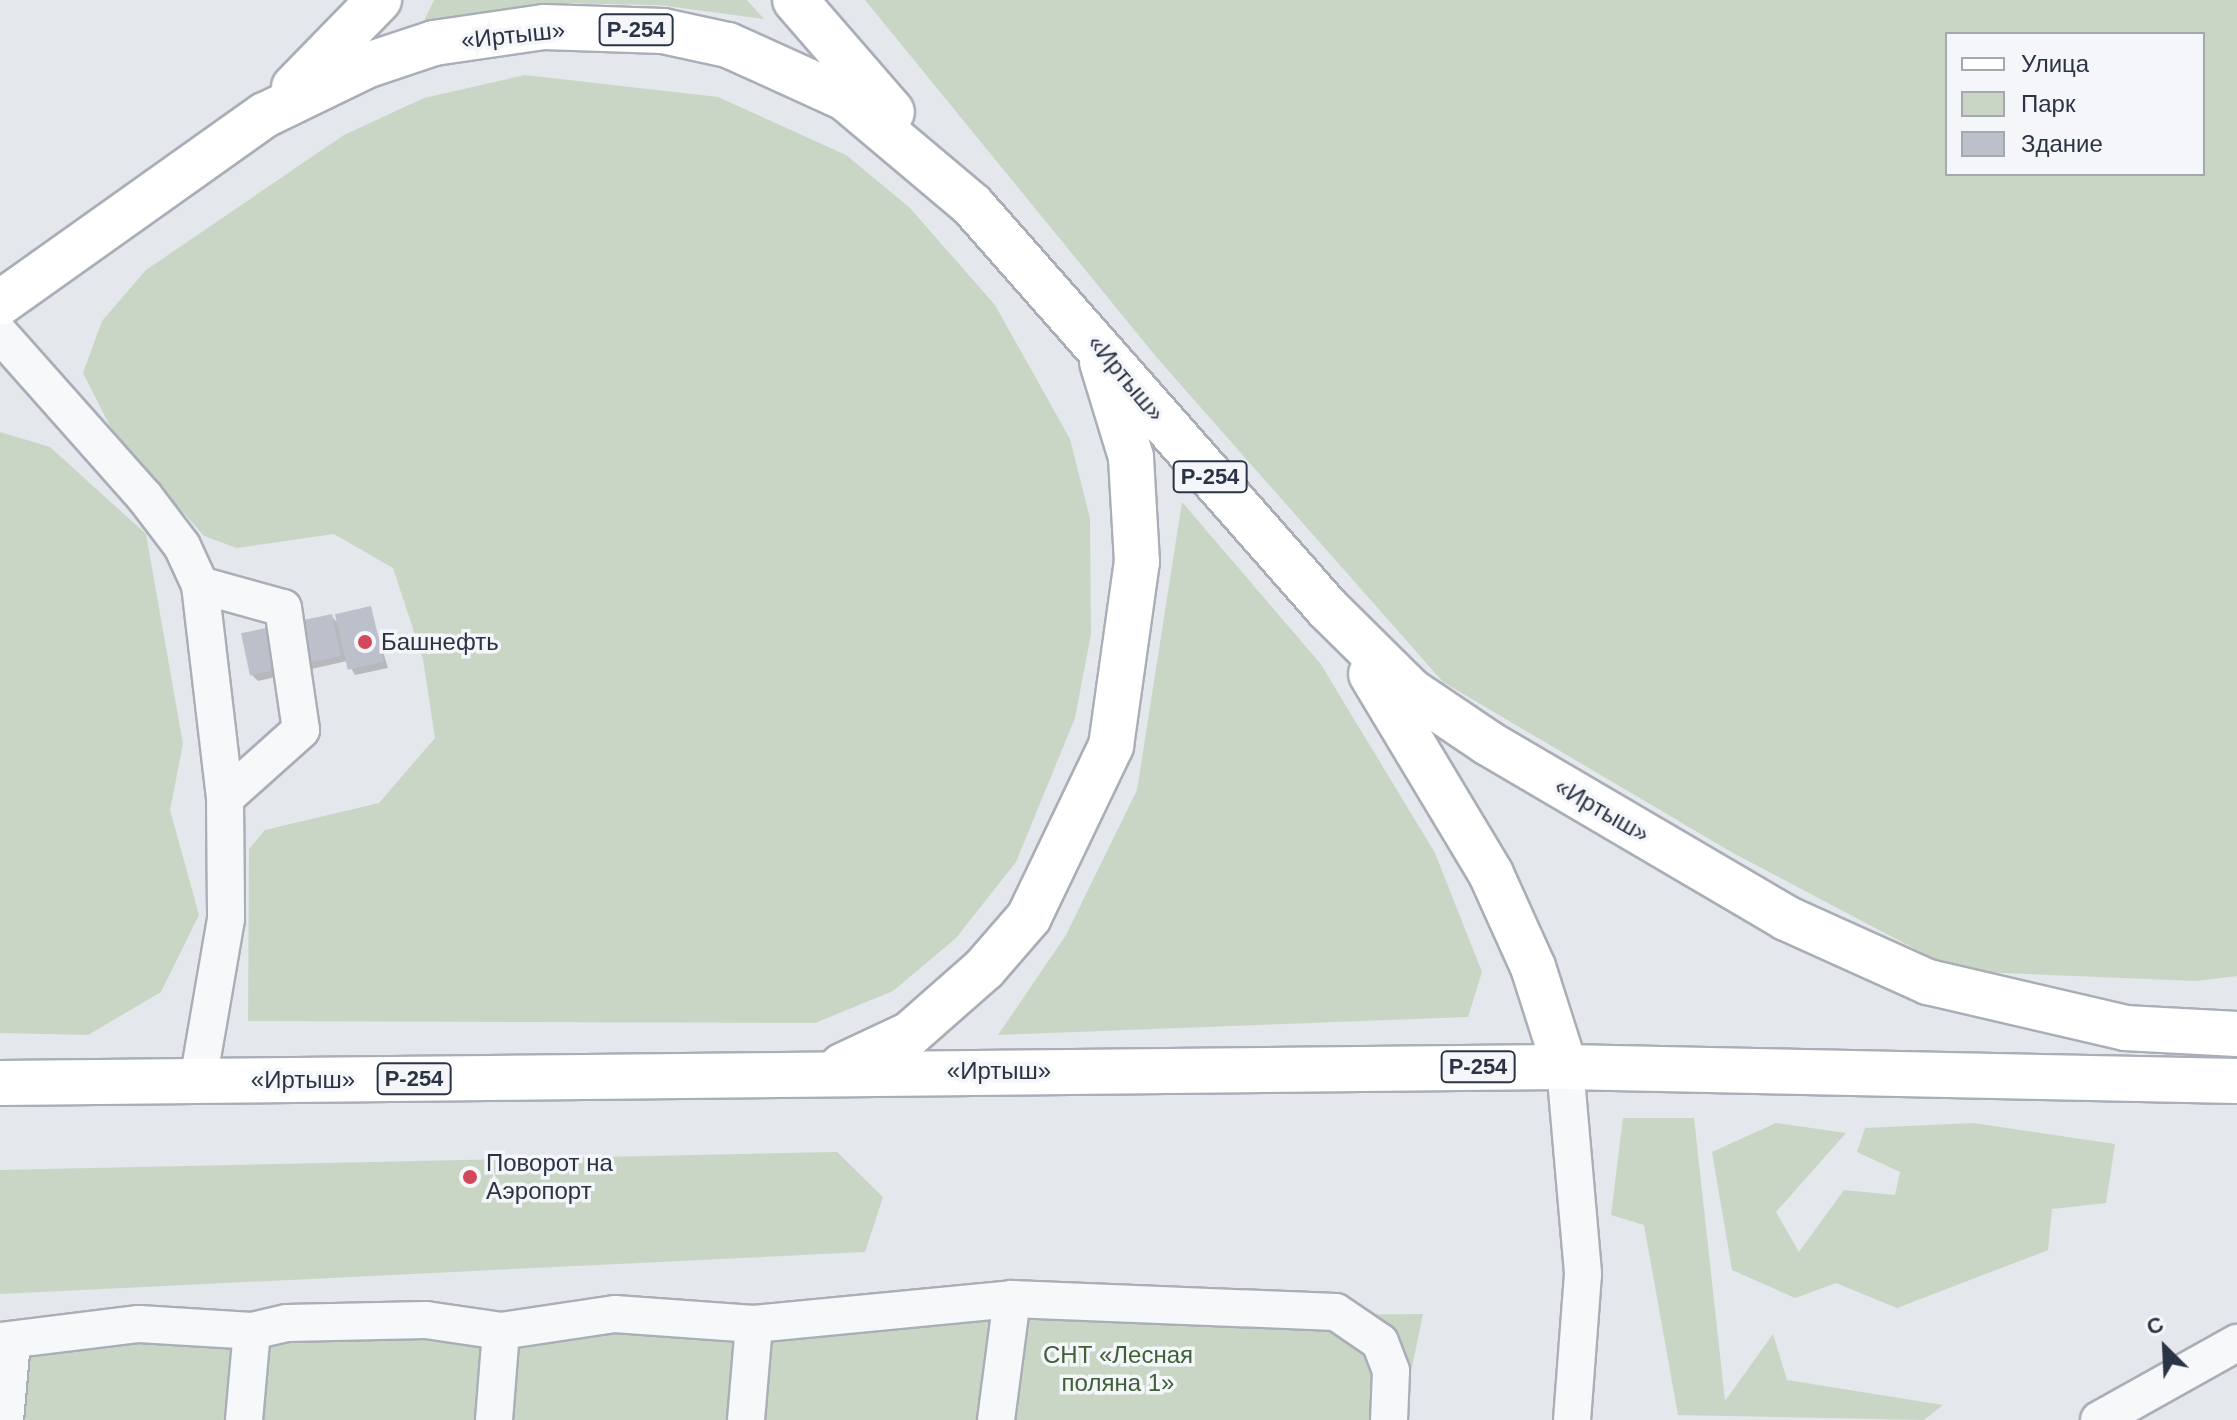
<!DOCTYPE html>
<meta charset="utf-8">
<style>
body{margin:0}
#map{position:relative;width:2237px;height:1420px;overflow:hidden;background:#e4e7ec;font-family:Helvetica,sans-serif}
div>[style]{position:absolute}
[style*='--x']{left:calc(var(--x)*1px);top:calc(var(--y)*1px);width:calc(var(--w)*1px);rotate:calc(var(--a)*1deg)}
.green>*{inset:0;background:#c9d6c5}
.shadow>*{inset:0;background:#0003}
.building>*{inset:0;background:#bbc0ca;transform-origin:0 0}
.roads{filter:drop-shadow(2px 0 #a9aeb7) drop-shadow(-2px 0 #a9aeb7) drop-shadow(0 2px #a9aeb7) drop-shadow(0 -2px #a9aeb7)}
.minor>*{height:36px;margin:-18px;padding:0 18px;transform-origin:18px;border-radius:18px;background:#f7f8fa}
.major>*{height:44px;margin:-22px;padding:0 22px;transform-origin:22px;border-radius:22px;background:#fff}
.dots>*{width:22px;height:22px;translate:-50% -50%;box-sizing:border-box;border:4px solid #f4f6f9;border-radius:50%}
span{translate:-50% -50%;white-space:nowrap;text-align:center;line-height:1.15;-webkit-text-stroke:7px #f4f6f9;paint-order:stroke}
.shield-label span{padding:2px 6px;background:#f4f6f9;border:2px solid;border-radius:6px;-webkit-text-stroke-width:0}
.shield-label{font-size:22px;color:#2b3445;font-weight:700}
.street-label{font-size:24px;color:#2b3445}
.poi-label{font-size:24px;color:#2b3445}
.left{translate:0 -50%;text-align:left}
.park-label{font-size:24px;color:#3f6138}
.legend{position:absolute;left:1945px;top:32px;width:260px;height:144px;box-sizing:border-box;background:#f4f6f9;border:2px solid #a4a8b1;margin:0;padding:10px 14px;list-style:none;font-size:24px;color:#2b3445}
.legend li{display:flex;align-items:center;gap:16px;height:40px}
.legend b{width:40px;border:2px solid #a4a8b1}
.north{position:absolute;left:2125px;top:1308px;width:80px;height:80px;-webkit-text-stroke:6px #f4f6f9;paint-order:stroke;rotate:336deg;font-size:22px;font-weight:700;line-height:32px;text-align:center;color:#2b3445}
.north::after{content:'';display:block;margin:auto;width:28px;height:36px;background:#2b3445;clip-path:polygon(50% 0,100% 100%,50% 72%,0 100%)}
</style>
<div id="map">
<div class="green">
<i style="clip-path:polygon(434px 0,747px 0,764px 19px,659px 5px,552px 3px,423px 23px)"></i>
<i style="clip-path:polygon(evenodd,865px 0,2237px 0,2237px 976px,2196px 981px,1957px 971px,1733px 853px,1443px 682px,1158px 359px,865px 0,1947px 34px,2203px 34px,2203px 174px,1947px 174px,1947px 34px)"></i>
<i style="clip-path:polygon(525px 75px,718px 97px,846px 155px,909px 207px,995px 305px,1070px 439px,1090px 518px,1091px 634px,1075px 718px,1016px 862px,956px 938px,893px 991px,815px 1023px,248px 1021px,249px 849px,265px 830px,379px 803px,435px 738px,423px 659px,393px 568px,334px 534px,237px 548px,204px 536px,114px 434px,83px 373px,102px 321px,146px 270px,344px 135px,424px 98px)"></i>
<i style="clip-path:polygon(0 432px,50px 447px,146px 534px,183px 744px,170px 810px,199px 915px,161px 992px,88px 1035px,0 1033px)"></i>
<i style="clip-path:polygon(1182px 502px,1320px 663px,1435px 853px,1482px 972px,1468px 1017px,998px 1035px,1066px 935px,1137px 790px)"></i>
<i style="clip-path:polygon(1623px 1118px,1694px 1118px,1725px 1401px,1773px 1334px,1787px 1380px,1943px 1405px,1924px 1420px,1678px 1415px,1644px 1225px,1611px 1215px)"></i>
<i style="clip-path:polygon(1776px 1123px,1846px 1133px,1776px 1212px,1799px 1252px,1844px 1190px,1895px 1195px,1900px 1172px,1857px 1152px,1865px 1128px,1973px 1123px,2115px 1144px,2106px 1203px,2052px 1209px,2048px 1250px,1897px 1308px,1836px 1283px,1795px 1298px,1732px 1270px,1712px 1152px)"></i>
<i style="clip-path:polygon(837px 1152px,883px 1197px,865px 1252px,0 1294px,0 1170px)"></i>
<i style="clip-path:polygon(1423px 1314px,1401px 1420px,0 1420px,0 1337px,408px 1322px)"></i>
</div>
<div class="shadow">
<i style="clip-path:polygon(370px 609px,388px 668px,355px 675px,347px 661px,258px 681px,252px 675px,331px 616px,339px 624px)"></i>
</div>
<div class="building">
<i style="left:371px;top:606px;width:57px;height:37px;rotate:77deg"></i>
<i style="left:332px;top:614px;width:43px;height:93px;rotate:78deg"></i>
</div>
<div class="roads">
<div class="minor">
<i style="--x:0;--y:334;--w:217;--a:48.4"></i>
<i style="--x:144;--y:496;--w:63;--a:52.8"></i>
<i style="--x:182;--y:546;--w:43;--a:65.2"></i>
<i style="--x:200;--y:585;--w:214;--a:83.3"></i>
<i style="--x:225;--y:798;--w:121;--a:89.5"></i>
<i style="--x:226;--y:919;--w:164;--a:99.8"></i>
<i style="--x:200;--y:585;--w:86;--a:15.5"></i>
<i style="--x:283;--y:608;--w:123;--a:81.6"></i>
<i style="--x:301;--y:730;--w:102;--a:138.2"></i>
<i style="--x:1565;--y:1067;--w:208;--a:85"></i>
<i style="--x:1583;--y:1274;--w:146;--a:94.3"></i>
<i style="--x:0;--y:1341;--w:140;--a:-7"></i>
<i style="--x:139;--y:1324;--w:113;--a:3.5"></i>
<i style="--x:252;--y:1331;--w:36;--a:-13"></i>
<i style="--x:287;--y:1323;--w:139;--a:-1.2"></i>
<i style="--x:426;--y:1320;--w:76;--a:8.3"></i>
<i style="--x:501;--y:1331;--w:115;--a:-8.5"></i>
<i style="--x:615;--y:1314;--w:139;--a:4.1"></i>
<i style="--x:754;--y:1324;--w:259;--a:-5.5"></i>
<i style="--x:1012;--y:1299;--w:324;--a:2.3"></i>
<i style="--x:1336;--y:1312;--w:53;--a:34.3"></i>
<i style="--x:1380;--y:1342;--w:31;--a:69"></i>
<i style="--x:1391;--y:1371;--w:49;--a:92.3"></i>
<i style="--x:5;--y:1420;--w:78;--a:-84.9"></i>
<i style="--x:244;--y:1420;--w:89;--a:-84.9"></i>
<i style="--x:494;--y:1420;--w:89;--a:-85.5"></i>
<i style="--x:746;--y:1420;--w:96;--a:-85.2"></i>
<i style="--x:996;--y:1420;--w:122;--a:-82.5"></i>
<i style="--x:2099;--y:1420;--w:158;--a:-29.2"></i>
</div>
<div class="major">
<i style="--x:795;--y:0;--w:148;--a:49.1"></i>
<i style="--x:294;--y:87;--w:122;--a:-45.7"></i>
<i style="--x:0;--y:303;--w:325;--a:-35.4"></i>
<i style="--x:265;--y:115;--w:114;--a:-25.9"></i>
<i style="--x:368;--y:65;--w:70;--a:-18.4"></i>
<i style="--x:434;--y:43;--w:111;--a:-8.3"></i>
<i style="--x:544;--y:27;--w:119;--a:1.9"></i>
<i style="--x:663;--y:31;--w:66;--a:12.2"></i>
<i style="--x:728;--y:45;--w:128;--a:24.4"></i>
<i style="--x:845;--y:98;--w:166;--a:40.1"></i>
<i style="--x:972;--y:205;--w:537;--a:48.62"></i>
<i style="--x:1327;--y:608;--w:118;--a:44.7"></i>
<i style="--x:1411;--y:691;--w:93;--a:34"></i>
<i style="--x:1488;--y:743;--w:346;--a:30.4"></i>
<i style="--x:1786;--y:918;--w:156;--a:24.3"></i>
<i style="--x:1928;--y:982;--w:202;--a:13.1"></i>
<i style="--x:2125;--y:1028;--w:112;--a:3.1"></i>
<i style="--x:1371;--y:674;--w:233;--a:59"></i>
<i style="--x:1491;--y:874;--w:102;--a:65.7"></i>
<i style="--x:1533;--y:967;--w:105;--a:72.3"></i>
<i style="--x:842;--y:1066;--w:75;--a:-25.2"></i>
<i style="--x:910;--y:1034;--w:98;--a:-41.3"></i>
<i style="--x:984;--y:969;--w:69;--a:-49.1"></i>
<i style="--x:1029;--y:917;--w:190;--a:-64.4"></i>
<i style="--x:1111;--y:746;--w:186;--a:-82"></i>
<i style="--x:1137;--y:562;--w:105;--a:-93.3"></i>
<i style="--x:1131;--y:457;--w:99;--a:-107"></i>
<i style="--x:0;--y:1083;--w:1565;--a:-0.59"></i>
<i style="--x:1565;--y:1067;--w:672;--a:1.19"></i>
</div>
</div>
<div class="dots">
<i style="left:365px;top:642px;background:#d1495b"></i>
<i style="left:470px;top:1177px;background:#d1495b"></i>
</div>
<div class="shield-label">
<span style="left:636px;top:30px">Р-254</span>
<span style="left:1210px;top:477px">Р-254</span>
<span style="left:1478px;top:1067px">Р-254</span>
<span style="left:414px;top:1079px">Р-254</span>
</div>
<div class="street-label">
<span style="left:513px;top:35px;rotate:-6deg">«Иртыш»</span>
<span style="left:1126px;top:378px;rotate:50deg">«Иртыш»</span>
<span style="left:1602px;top:810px;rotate:30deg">«Иртыш»</span>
<span style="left:999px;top:1071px">«Иртыш»</span>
<span style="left:303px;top:1080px">«Иртыш»</span>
</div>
<div class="poi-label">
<span class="left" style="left:381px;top:642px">Башнефть</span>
<span class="left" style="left:486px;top:1177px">Поворот на<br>Аэропорт</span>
</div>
<div class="park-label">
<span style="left:1118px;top:1369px">СНТ «Лесная<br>поляна 1»</span>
</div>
<ul class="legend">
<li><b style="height:10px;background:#fff"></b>Улица</li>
<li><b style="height:22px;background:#c9d6c5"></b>Парк</li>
<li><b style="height:22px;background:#bbc0ca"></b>Здание</li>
</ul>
<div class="north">С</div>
</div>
